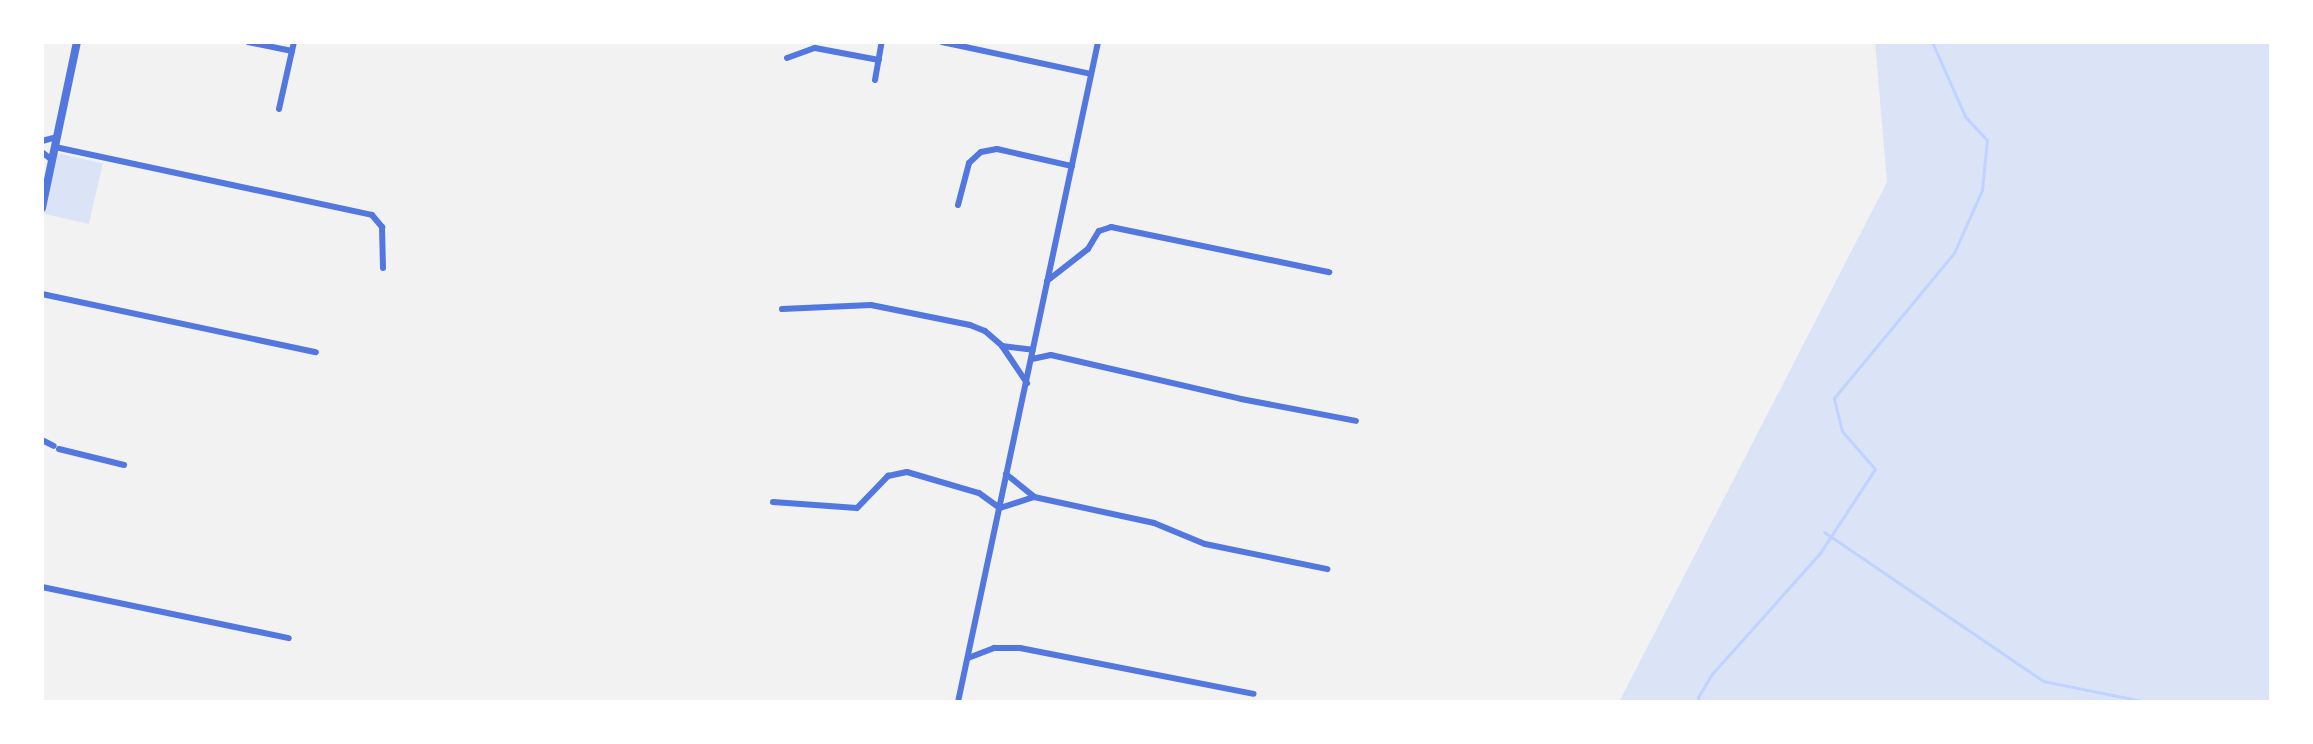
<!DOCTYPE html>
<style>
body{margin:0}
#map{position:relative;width:2313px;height:744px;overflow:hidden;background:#f2f2f2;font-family:"Varela Round",sans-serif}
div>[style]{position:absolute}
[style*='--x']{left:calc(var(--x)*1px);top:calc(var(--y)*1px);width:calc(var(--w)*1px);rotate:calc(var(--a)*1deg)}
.green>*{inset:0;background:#dbe4f7;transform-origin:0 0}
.stream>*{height:3px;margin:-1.5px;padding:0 1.5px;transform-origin:1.5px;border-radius:1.5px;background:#bfd3fe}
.minor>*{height:6px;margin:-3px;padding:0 3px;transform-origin:3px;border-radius:3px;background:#5277de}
.tertiary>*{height:8px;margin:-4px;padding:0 4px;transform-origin:4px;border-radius:4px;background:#5277de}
span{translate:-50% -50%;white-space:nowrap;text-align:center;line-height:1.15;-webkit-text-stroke:7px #fff;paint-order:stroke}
.frame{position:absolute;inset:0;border:44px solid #fff;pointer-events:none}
</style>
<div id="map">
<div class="green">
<i style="clip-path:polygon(1875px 42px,2271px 42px,2271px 702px,1619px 702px,1887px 182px)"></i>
<i style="left:57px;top:153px;width:47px;height:62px;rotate:13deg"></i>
</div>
<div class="stream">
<i style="--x:1824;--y:532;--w:265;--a:34.2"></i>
<i style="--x:2043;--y:681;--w:106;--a:11.4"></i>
<i style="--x:1699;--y:702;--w:5;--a:-101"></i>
<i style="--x:1698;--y:697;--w:26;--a:-59"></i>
<i style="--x:1711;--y:675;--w:164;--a:-48.2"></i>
<i style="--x:1820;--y:553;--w:100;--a:-56.8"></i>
<i style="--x:1875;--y:469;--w:50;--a:-131"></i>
<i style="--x:1842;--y:431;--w:34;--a:-104"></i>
<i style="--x:1834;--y:398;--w:188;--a:-50.4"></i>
<i style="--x:1954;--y:253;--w:69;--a:-66"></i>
<i style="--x:1982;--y:190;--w:50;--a:-84.3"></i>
<i style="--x:1987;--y:140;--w:33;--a:-133"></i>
<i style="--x:1965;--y:116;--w:81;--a:-114"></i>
</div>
<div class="minor">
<i style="--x:248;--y:42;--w:45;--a:11.6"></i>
<i style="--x:942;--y:42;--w:152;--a:12.1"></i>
<i style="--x:787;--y:58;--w:30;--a:-20"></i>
<i style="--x:815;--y:48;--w:65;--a:10.6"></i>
<i style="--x:875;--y:80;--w:39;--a:-80"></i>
<i style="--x:279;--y:109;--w:69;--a:-77.4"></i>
<i style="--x:42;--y:141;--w:16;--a:-15"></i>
<i style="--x:55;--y:147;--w:324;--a:12.1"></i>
<i style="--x:372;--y:215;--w:16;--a:50"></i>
<i style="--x:382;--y:227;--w:41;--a:88.6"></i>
<i style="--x:42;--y:152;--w:13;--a:39"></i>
<i style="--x:958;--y:205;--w:43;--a:-75.3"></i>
<i style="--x:969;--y:163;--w:16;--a:-43"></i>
<i style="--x:981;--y:152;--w:16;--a:-11"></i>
<i style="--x:997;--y:149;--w:77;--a:12.8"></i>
<i style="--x:1047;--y:281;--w:52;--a:-38"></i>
<i style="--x:1088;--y:249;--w:21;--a:-59"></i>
<i style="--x:1099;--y:231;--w:13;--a:-18"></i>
<i style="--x:1111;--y:227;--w:223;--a:11.7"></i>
<i style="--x:42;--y:294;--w:280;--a:12"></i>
<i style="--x:782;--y:309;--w:89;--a:-2.6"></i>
<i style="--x:871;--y:305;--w:101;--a:11.4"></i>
<i style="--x:970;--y:325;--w:16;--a:22"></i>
<i style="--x:985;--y:331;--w:23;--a:41"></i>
<i style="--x:1002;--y:346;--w:45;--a:56"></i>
<i style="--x:1002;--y:346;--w:31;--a:7"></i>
<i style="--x:1032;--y:359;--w:19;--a:-12"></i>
<i style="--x:1051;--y:355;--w:195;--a:13"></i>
<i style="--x:1241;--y:399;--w:117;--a:10.8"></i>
<i style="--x:42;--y:440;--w:13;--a:27"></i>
<i style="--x:59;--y:449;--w:67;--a:13.8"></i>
<i style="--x:1006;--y:474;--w:36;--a:39"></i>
<i style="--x:773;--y:502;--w:84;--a:4.1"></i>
<i style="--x:857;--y:508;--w:45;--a:-45.9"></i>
<i style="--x:888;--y:476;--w:19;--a:-12"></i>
<i style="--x:907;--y:472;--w:75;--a:16.3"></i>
<i style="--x:979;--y:493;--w:26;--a:36"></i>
<i style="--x:1000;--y:508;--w:36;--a:-18"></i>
<i style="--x:1034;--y:497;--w:123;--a:12.2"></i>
<i style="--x:1154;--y:523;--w:55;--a:22.4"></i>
<i style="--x:1205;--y:544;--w:125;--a:11.6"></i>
<i style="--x:42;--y:587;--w:252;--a:11.7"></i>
<i style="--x:968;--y:658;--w:28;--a:-21"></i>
<i style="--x:994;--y:648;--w:26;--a:0"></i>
<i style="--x:1020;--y:648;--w:238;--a:11.1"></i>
<i style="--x:958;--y:702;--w:675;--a:-78.02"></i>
</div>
<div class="tertiary">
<i style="--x:42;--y:208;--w:170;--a:-78.1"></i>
</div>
<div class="frame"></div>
</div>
